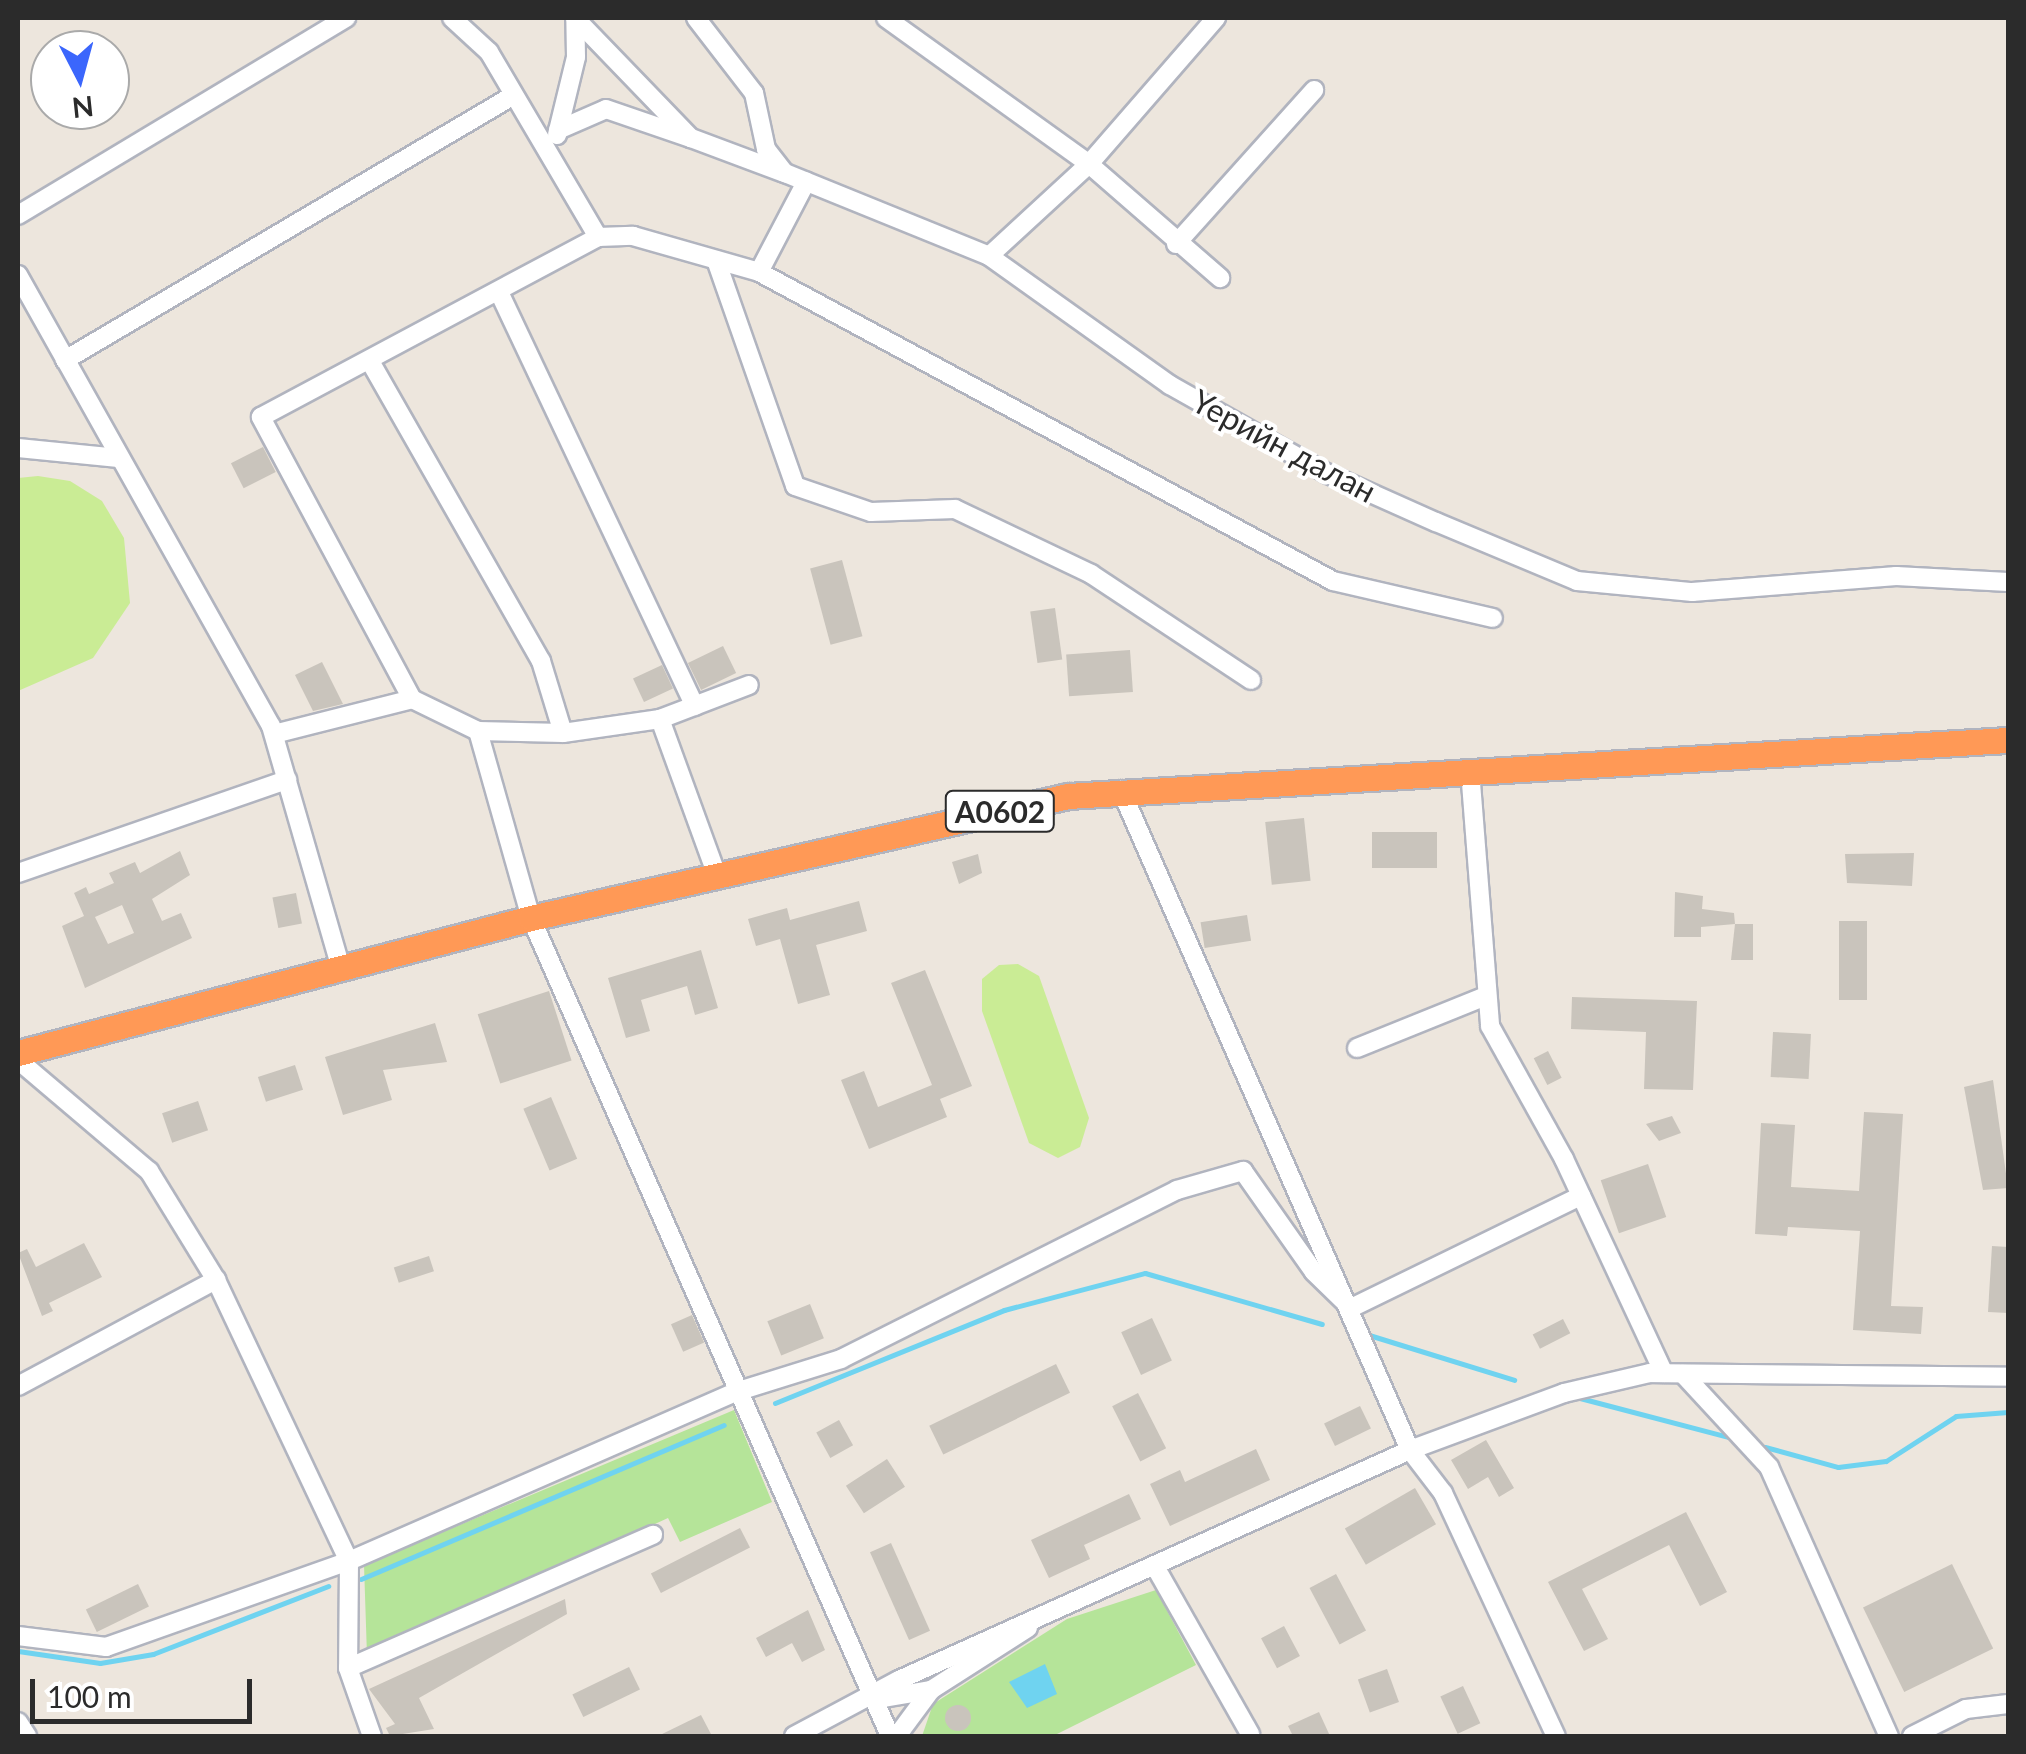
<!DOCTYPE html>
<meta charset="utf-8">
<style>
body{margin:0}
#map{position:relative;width:2026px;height:1754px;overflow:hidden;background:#ede6dd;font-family:Lato,sans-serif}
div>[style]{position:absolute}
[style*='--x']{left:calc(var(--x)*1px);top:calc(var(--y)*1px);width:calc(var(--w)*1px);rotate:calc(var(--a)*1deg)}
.green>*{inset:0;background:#b5e499}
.pitch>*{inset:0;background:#caec95}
.water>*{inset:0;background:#6fd3f0}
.stream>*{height:5px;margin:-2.5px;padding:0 2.5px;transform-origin:2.5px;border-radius:2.5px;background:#6fd3f0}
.building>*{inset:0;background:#c9c4bc;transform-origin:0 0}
.round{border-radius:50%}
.roads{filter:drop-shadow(2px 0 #b1b4bf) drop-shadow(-2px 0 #b1b4bf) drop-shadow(0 2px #b1b4bf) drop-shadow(0 -2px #b1b4bf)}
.minor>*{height:18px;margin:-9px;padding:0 9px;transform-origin:9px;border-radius:9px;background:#fff}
.highway>*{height:25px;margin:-12.5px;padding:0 12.5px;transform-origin:12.5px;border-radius:12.5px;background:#ff9956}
span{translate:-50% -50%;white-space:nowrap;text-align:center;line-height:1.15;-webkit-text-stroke:8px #fff;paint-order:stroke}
.shield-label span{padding:2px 8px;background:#fff;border:2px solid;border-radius:8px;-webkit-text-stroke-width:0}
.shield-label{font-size:30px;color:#2b2b2b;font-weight:700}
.street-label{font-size:32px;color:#2b2b2b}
.frame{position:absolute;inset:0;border:20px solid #2b2b2b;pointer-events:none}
.north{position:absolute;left:30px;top:30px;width:100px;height:100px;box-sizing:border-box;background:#fff;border:2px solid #aaa;border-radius:50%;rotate:174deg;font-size:28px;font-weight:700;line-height:40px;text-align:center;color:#2b2b2b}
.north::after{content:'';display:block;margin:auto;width:35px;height:45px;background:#3b66fc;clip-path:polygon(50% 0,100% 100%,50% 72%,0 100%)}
.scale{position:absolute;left:30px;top:1679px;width:222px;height:45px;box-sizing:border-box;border:5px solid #2b2b2b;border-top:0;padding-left:12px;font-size:30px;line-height:35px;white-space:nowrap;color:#2b2b2b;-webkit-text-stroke:8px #fff;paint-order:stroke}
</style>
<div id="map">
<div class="green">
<i style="clip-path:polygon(734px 1410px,772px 1502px,680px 1542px,668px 1518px,367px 1656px,364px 1565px)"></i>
<i style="clip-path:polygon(1156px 1590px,1196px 1665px,1053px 1736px,922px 1736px,933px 1704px,1067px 1619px)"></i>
</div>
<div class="pitch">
<i style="clip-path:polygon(38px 476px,70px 481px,102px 501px,124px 538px,130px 603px,93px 658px,18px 691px,18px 478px)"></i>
<i style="clip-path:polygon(1018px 964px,1039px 976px,1089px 1118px,1080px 1147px,1058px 1158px,1029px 1143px,982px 1011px,982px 979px,999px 965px)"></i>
</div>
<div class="water">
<i style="clip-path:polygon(1045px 1664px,1057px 1694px,1027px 1708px,1009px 1682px)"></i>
</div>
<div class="stream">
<i style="--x:1369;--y:1335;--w:152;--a:17.2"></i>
<i style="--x:1576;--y:1397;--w:157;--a:14.7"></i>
<i style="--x:775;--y:1403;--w:247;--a:-22.1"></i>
<i style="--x:1004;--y:1310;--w:146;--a:-14.7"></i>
<i style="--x:1145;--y:1273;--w:184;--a:16.1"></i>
<i style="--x:1765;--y:1447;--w:76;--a:15.3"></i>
<i style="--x:1838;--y:1467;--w:48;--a:-7.1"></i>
<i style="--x:1886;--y:1461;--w:83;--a:-32.7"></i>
<i style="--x:1956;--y:1416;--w:52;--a:-4.4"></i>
<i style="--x:361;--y:1579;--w:394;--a:-23"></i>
<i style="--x:18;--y:1651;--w:83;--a:8.3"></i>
<i style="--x:100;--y:1663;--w:54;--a:-9.6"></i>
<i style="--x:153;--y:1654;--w:188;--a:-21.2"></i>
</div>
<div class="building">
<i style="left:263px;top:447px;width:28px;height:36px;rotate:63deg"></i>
<i style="left:842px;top:560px;width:79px;height:33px;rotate:75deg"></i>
<i style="left:1055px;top:608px;width:52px;height:25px;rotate:82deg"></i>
<i style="left:723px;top:646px;width:30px;height:39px;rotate:64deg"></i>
<i style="left:1130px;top:650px;width:42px;height:64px;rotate:86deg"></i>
<i style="clip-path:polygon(322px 662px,343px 704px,313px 711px,295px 675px)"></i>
<i style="left:662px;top:665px;width:26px;height:32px;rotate:65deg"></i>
<i style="left:1304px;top:818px;width:63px;height:39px;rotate:84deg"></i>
<i style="left:1372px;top:832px;width:65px;height:36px"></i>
<i style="clip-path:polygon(evenodd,180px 851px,190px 875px,152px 899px,162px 921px,181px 913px,192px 938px,85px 988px,62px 926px,84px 916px,74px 893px,86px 887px,89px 894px,114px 883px,109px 873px,135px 862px,140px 873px,180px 851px,122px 905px,134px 933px,108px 944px,95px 917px,122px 905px)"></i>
<i style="clip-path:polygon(1914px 853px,1912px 886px,1847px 883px,1845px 854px)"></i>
<i style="clip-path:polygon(978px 854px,982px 873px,959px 884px,952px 862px)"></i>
<i style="clip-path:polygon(1675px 892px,1703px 896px,1702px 909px,1734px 913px,1735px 924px,1701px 927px,1701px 937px,1674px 937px)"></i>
<i style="left:296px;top:893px;width:31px;height:24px;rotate:79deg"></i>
<i style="clip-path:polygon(859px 901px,867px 931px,816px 945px,830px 995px,798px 1004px,780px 939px,756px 946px,748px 919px,787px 908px,790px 920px)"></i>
<i style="left:1247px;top:915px;width:26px;height:47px;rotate:81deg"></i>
<i style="left:1839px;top:921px;width:28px;height:79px"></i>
<i style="clip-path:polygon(1735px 924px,1753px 924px,1753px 960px,1731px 960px)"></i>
<i style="clip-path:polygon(701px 950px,718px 1008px,695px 1015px,687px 986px,641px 1000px,650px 1031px,626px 1038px,608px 978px)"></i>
<i style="clip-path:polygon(925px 970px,972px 1086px,940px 1099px,947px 1117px,869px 1149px,841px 1080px,864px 1071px,878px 1107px,932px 1085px,891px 983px)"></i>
<i style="left:549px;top:991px;width:73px;height:75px;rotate:72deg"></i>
<i style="clip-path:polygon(1572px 997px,1697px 1001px,1693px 1090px,1644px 1089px,1646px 1032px,1571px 1029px)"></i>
<i style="clip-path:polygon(435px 1023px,447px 1062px,383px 1070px,392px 1100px,343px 1115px,325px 1057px)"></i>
<i style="left:1773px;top:1032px;width:38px;height:45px;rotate:3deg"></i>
<i style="left:1548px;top:1051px;width:30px;height:16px;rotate:63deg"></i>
<i style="left:295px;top:1065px;width:26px;height:39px;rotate:72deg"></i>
<i style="clip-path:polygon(1993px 1080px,2008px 1188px,1983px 1190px,1964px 1087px)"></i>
<i style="left:551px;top:1097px;width:67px;height:30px;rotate:67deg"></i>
<i style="left:198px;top:1101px;width:31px;height:38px;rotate:71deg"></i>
<i style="clip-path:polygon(1864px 1112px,1903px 1114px,1891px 1306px,1923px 1307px,1921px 1334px,1853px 1330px,1860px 1231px,1788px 1227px,1787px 1236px,1755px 1234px,1761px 1123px,1795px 1125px,1791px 1187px,1859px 1191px)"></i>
<i style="clip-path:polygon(1672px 1116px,1681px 1133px,1659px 1141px,1646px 1124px)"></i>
<i style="left:1648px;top:1164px;width:56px;height:50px;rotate:71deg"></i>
<i style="clip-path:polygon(84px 1243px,102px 1277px,49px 1303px,53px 1311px,42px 1316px,18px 1253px,27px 1249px,36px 1267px)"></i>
<i style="clip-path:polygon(1992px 1246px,2008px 1247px,2008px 1313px,1988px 1312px)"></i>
<i style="left:429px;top:1256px;width:16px;height:37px;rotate:72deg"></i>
<i style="left:810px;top:1304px;width:37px;height:46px;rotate:68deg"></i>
<i style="left:692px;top:1315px;width:30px;height:23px;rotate:66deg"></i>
<i style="left:1152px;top:1318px;width:47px;height:34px;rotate:65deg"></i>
<i style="left:1563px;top:1319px;width:16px;height:34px;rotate:63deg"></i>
<i style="left:1056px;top:1364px;width:32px;height:141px;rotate:64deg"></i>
<i style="left:1138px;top:1393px;width:62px;height:29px;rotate:63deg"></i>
<i style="left:1360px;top:1406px;width:25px;height:40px;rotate:64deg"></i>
<i style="left:839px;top:1420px;width:29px;height:26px;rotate:61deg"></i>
<i style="clip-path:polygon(1486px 1440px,1514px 1488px,1499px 1497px,1488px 1477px,1468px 1489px,1451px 1460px)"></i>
<i style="clip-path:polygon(1256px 1449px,1270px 1480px,1170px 1526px,1150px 1484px,1180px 1470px,1185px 1482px)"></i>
<i style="left:887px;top:1459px;width:33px;height:49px;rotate:57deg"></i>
<i style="left:1415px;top:1488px;width:42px;height:81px;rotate:60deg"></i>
<i style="clip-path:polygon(1129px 1494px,1141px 1519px,1084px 1545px,1090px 1559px,1049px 1578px,1031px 1540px)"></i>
<i style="clip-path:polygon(1686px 1512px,1727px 1592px,1700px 1606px,1669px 1545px,1582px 1589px,1608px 1639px,1584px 1651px,1548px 1582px)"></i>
<i style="left:740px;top:1528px;width:22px;height:100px;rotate:63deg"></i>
<i style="left:891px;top:1543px;width:96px;height:23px;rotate:66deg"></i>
<i style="left:1952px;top:1564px;width:94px;height:99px;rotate:64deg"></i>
<i style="left:1336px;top:1574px;width:64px;height:30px;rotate:62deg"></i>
<i style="left:138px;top:1584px;width:25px;height:58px;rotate:64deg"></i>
<i style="clip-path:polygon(565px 1599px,567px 1614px,419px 1698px,434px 1729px,390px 1736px,386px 1728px,395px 1724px,369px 1689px)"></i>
<i style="clip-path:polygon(808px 1610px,825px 1650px,802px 1662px,792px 1643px,766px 1657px,756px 1638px)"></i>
<i style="left:1284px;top:1626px;width:34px;height:26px;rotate:62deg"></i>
<i style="left:629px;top:1667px;width:25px;height:63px;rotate:64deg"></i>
<i style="left:1387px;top:1669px;width:35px;height:31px;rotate:70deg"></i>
<i style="left:1463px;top:1686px;width:41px;height:25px;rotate:65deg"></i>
<i class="round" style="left:945px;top:1705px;width:26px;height:26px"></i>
<i style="clip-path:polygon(1319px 1712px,1330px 1736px,1293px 1736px,1288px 1726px)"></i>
<i style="clip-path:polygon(701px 1715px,712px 1736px,658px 1736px)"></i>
</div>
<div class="roads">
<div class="minor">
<i style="--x:452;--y:18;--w:50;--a:42.6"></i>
<i style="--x:489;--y:52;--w:215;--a:59.5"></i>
<i style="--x:575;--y:18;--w:167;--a:46"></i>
<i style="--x:691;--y:138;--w:97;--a:20.5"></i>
<i style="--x:696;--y:18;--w:95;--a:52.3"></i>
<i style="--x:754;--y:93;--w:57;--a:77.9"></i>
<i style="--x:766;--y:149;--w:31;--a:52"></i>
<i style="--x:785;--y:173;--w:220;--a:22.1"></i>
<i style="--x:989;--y:256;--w:222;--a:35.5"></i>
<i style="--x:1170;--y:385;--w:181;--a:29.4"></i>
<i style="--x:1328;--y:474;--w:118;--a:24"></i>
<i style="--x:1436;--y:522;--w:153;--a:22.7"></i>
<i style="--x:1577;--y:581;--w:116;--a:5.5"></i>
<i style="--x:1692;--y:592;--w:205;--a:-4.5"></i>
<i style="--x:1896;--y:576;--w:112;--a:3.1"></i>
<i style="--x:886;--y:18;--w:250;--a:35.7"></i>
<i style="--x:1089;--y:164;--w:174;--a:41"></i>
<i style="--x:558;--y:130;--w:52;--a:-23.6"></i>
<i style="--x:606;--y:109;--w:87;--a:18.9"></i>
<i style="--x:557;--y:135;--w:80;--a:-76.3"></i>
<i style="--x:576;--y:57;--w:39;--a:-91"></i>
<i style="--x:18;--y:215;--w:383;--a:-31"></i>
<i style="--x:1176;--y:244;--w:207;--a:-48.1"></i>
<i style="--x:989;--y:256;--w:136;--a:-42.6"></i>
<i style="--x:1089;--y:164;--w:194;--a:-49"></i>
<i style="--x:716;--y:260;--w:239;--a:70.7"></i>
<i style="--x:795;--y:486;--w:80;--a:18.9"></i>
<i style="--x:871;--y:512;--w:84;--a:-2"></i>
<i style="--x:955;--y:509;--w:151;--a:25.5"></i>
<i style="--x:1091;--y:574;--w:192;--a:33.5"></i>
<i style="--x:759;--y:272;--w:102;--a:-62.4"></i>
<i style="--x:18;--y:275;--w:517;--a:60.71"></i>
<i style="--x:271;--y:726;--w:252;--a:73.9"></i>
<i style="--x:499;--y:292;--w:458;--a:64.7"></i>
<i style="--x:65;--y:360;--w:521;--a:-30.55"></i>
<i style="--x:371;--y:363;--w:343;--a:60.3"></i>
<i style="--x:541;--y:661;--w:75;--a:73"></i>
<i style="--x:18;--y:448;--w:101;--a:5.7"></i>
<i style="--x:412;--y:699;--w:320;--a:-118.2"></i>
<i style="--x:261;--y:417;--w:382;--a:-28.1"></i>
<i style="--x:598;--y:237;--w:35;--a:-2"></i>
<i style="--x:633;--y:236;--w:131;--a:15.9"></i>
<i style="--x:759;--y:272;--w:652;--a:28.29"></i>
<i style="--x:1333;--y:581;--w:164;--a:13"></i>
<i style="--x:660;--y:719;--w:167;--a:70"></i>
<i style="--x:478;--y:731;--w:194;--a:74.2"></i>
<i style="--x:531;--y:918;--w:893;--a:66.3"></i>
<i style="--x:274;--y:734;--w:142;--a:-14.2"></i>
<i style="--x:412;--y:699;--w:73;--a:25.9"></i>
<i style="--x:478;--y:731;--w:85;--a:1.3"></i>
<i style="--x:563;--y:733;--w:98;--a:-8.2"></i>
<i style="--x:660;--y:719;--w:95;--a:-20.9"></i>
<i style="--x:1470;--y:770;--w:257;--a:85.5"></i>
<i style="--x:1490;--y:1026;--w:152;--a:60.9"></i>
<i style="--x:1564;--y:1159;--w:236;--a:65"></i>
<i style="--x:1121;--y:790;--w:721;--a:66.35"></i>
<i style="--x:1410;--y:1450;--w:54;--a:52.5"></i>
<i style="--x:1443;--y:1493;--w:268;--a:65.1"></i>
<i style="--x:18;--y:873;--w:285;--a:-19.1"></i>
<i style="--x:1357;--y:1048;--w:139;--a:-22"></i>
<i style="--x:18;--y:1060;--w:172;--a:40.3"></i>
<i style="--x:149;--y:1171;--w:128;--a:58.4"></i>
<i style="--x:216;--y:1280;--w:311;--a:64.7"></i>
<i style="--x:349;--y:1561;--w:107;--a:90.5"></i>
<i style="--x:348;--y:1668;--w:72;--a:70.6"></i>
<i style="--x:1683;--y:1374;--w:127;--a:47.2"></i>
<i style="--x:1769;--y:1467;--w:295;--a:66"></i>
<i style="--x:18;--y:1386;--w:225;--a:-28.2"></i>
<i style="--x:1157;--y:1570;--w:189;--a:60.4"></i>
<i style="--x:18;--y:1636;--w:89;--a:7.1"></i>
<i style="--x:106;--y:1647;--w:258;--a:-19.5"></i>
<i style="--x:349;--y:1561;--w:425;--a:-23.6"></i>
<i style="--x:739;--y:1391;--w:107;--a:-17.4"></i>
<i style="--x:841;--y:1359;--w:376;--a:-26.7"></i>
<i style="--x:1177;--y:1190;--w:69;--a:-16.1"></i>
<i style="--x:1243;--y:1171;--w:123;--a:54.9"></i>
<i style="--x:1314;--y:1272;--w:52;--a:44.2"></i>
<i style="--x:1351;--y:1308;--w:256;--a:-26"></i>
<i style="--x:348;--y:1668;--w:333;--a:-23.6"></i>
<i style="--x:878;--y:1699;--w:54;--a:-9.6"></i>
<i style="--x:931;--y:1690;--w:115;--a:-32.6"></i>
<i style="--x:18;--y:1722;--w:17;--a:57"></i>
<i style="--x:794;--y:1736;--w:119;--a:-28.1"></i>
<i style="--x:899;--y:1680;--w:560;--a:-24.23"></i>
<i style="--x:1410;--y:1450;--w:164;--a:-20.3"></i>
<i style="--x:1564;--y:1393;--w:88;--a:-13.1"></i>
<i style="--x:1650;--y:1373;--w:358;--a:0.6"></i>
<i style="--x:897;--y:1736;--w:57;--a:-53.5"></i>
<i style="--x:1912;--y:1736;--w:60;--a:-26.6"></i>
<i style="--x:1966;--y:1709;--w:42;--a:-6.8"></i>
</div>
<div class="highway">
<i style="--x:18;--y:1053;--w:530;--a:-14.74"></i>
<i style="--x:531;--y:918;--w:551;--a:-12.8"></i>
<i style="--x:1068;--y:796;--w:942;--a:-3.41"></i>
</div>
</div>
<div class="shield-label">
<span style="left:1000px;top:811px">A0602</span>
</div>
<div class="street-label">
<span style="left:1284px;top:446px;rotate:28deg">Үерийн далан</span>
</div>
<div class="frame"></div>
<div class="north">N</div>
<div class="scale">100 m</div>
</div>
